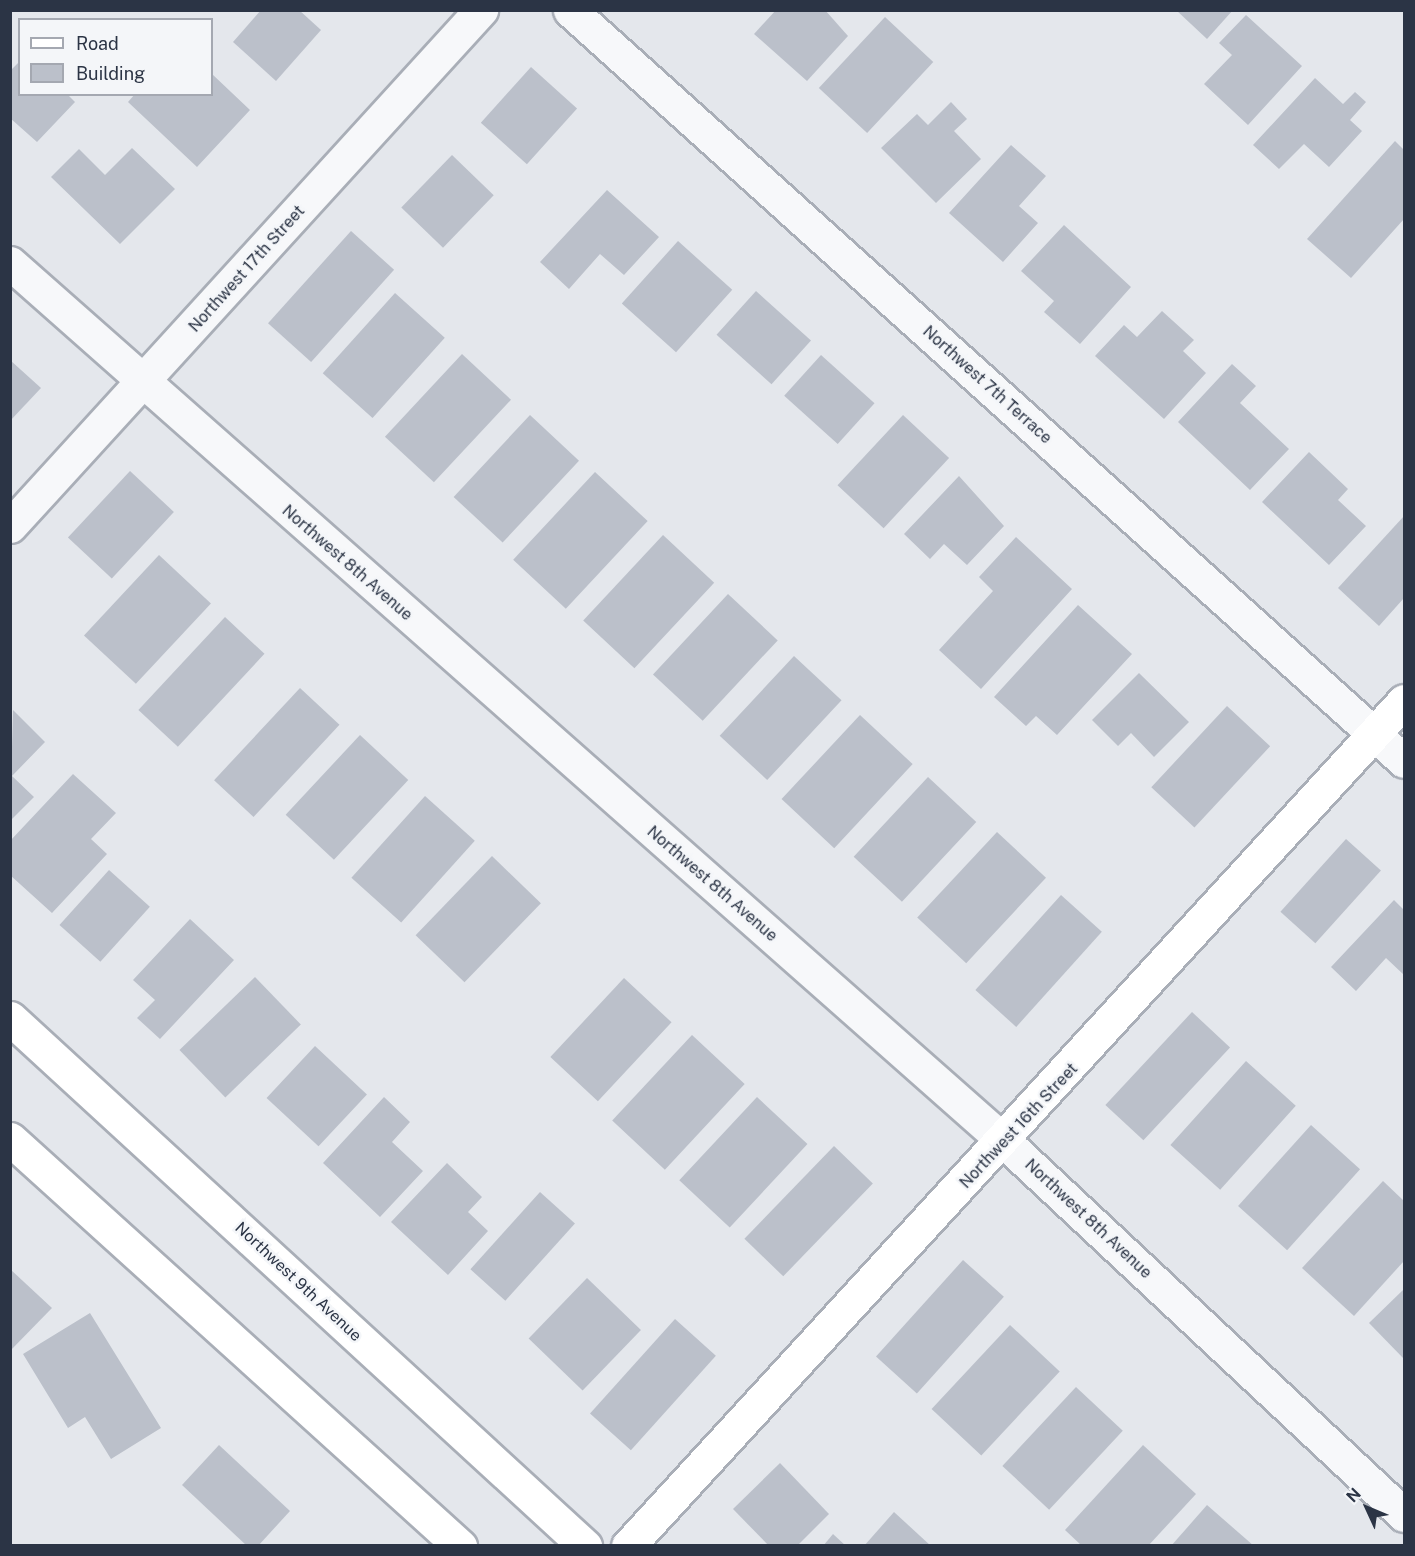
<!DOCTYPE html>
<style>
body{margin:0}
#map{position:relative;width:1415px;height:1556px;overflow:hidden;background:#e4e7ec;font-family:"Public Sans",sans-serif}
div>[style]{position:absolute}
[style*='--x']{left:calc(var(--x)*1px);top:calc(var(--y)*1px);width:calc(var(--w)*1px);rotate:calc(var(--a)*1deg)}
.building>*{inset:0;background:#bbc0ca;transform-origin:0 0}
.roads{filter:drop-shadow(2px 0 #a9aeb7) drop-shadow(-2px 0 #a9aeb7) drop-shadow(0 2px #a9aeb7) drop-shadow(0 -2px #a9aeb7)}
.street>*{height:33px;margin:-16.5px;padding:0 16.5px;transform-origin:16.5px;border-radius:16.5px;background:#f7f8fa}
.secondary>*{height:33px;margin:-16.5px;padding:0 16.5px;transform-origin:16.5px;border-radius:16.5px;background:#fff}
span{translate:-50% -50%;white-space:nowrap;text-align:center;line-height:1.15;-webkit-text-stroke:5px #f4f6f9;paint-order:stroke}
.street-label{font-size:16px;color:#2b3445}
.frame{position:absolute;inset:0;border:12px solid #2b3445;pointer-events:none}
.legend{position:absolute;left:18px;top:18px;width:195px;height:78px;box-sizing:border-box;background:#f4f6f9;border:2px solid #a4a8b1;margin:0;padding:8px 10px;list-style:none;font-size:18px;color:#2b3445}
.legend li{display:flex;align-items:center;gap:12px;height:30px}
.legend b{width:30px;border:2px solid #a4a8b1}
.north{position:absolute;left:1337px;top:1478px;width:60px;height:60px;-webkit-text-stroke:4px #f4f6f9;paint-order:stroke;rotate:314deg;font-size:16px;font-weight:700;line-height:24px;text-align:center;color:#2b3445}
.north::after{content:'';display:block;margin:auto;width:21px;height:27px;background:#2b3445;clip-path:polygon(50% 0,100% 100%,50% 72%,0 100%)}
</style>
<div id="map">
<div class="building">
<i style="clip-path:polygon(261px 10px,299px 10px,321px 30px,276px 81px,233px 42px)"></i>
<i style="clip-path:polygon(776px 10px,825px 10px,848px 36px,807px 81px,754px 34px)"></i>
<i style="clip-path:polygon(1176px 10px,1233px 10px,1207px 39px)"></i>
<i style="clip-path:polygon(1246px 15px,1302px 66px,1248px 125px,1204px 84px,1232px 55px,1219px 43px)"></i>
<i style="left:885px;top:17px;width:66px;height:97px;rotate:43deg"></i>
<i style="clip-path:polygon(20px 61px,20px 94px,67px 94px,75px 102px,37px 142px,10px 118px,10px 71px)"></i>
<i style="left:531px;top:67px;width:62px;height:75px;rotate:42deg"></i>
<i style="clip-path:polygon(212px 74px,250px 110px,197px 167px,128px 102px,135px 94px,212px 94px)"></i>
<i style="clip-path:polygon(1315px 78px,1343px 104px,1355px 92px,1366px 102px,1350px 120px,1362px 131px,1329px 167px,1304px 144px,1279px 169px,1253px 145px)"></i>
<i style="clip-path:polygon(951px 102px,967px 119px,954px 131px,981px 159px,936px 203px,881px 148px,917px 114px,928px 125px)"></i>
<i style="clip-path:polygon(1395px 141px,1404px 150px,1404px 219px,1351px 278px,1307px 239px)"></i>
<i style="clip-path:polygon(1011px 145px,1046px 176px,1019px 206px,1038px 223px,1003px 262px,949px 213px)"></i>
<i style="clip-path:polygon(132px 148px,175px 189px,120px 244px,51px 177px,79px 149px,105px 175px)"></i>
<i style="left:452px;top:155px;width:58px;height:73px;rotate:44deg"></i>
<i style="clip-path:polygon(607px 190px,659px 237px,624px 275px,600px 254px,569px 289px,540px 262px)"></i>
<i style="clip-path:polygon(1064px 225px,1131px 287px,1080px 344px,1044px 312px,1054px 301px,1021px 271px)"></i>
<i style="left:351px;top:231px;width:58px;height:124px;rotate:42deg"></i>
<i style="left:678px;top:241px;width:73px;height:84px;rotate:42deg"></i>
<i style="left:756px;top:291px;width:74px;height:59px;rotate:42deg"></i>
<i style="left:395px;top:293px;width:67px;height:108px;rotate:42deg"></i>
<i style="clip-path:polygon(1162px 311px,1194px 340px,1183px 351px,1206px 373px,1164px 419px,1095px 356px,1124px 325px,1137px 337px)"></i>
<i style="left:462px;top:354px;width:67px;height:113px;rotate:43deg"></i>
<i style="left:821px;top:355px;width:72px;height:55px;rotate:42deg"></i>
<i style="clip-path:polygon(10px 360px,41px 388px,10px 421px)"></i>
<i style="clip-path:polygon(1232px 364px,1256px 386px,1240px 403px,1289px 449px,1250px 490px,1178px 422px)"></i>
<i style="left:530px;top:415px;width:67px;height:112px;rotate:43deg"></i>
<i style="left:903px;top:415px;width:63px;height:96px;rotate:43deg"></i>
<i style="clip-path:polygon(1309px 452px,1348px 489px,1338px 500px,1366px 526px,1329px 565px,1262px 502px)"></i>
<i style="left:130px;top:471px;width:60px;height:91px;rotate:43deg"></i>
<i style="left:595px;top:472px;width:72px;height:120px;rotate:43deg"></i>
<i style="clip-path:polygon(959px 476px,1004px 526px,967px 565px,944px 544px,930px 559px,904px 534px)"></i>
<i style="clip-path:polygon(1404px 516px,1404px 598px,1379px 626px,1338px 588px)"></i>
<i style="left:663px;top:535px;width:70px;height:117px;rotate:43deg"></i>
<i style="clip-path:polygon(1016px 537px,1072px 589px,981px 689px,939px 650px,993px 591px,979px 577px)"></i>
<i style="left:159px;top:555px;width:71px;height:110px;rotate:43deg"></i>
<i style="left:728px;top:594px;width:68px;height:110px;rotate:43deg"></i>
<i style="clip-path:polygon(1078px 605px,1132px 654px,1057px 735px,1036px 716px,1026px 726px,994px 697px)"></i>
<i style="left:225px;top:617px;width:54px;height:127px;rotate:43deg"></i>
<i style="left:794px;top:656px;width:65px;height:109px;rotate:43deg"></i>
<i style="clip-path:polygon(1139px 673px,1189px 722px,1154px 757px,1131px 733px,1118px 746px,1092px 720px)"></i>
<i style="left:300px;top:688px;width:54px;height:126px;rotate:43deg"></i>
<i style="left:1227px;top:706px;width:59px;height:111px;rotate:43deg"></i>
<i style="clip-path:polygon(13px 710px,45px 742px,12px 776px,34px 797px,10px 821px)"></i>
<i style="left:860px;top:715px;width:72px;height:115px;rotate:43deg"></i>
<i style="left:360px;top:735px;width:66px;height:109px;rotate:43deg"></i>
<i style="clip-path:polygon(73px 774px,116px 813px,91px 839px,107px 854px,52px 913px,10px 875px,10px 841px)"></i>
<i style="left:928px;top:777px;width:66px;height:109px;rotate:43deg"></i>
<i style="left:425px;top:796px;width:67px;height:110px;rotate:42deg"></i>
<i style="left:997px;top:832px;width:67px;height:117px;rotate:43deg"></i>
<i style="left:1346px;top:839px;width:47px;height:98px;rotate:42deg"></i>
<i style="left:492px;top:856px;width:68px;height:110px;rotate:44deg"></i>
<i style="left:109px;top:870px;width:55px;height:74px;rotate:42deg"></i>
<i style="left:1061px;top:895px;width:55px;height:128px;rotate:42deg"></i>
<i style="clip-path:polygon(1394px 900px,1404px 910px,1404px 975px,1386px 958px,1356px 991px,1331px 967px)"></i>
<i style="clip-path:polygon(190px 919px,234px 960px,160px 1039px,137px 1018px,155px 1000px,133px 980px)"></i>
<i style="left:255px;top:977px;width:66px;height:105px;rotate:46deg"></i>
<i style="left:624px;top:978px;width:65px;height:108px;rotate:43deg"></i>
<i style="left:1192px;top:1012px;width:52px;height:127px;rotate:43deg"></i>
<i style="left:692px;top:1035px;width:72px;height:117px;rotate:43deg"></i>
<i style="left:315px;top:1046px;width:71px;height:71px;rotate:43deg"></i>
<i style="left:1246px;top:1061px;width:67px;height:113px;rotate:42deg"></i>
<i style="clip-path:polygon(384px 1097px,410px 1122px,392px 1142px,423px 1171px,380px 1217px,323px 1163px)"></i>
<i style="left:757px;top:1097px;width:69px;height:114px;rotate:43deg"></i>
<i style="left:1311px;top:1125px;width:66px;height:109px;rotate:42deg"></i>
<i style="left:834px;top:1146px;width:54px;height:129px;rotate:44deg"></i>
<i style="clip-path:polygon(447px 1163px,482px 1197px,468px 1212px,488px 1231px,448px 1275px,391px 1222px)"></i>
<i style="clip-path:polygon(1383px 1181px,1404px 1201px,1404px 1261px,1354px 1316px,1302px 1268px)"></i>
<i style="left:540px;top:1192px;width:47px;height:104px;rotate:42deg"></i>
<i style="left:963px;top:1260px;width:55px;height:130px;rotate:42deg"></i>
<i style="clip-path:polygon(10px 1269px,52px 1308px,10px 1351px)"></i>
<i style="left:587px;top:1278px;width:75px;height:84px;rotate:44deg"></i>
<i style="clip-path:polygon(1404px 1289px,1404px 1359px,1369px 1323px)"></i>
<i style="clip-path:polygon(90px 1313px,161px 1428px,111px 1459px,85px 1417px,68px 1428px,23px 1354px)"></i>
<i style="left:675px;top:1319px;width:55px;height:127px;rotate:42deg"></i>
<i style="left:1010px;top:1325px;width:68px;height:115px;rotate:43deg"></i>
<i style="left:1076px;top:1387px;width:64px;height:108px;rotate:43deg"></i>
<i style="clip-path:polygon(219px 1445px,290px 1511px,258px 1546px,247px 1546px,182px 1485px)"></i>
<i style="clip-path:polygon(1143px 1445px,1196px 1494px,1148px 1546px,1082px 1546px,1065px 1530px)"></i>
<i style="clip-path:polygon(780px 1463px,829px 1514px,797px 1546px,769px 1546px,733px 1509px)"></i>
<i style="clip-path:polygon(1207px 1505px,1254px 1546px,1171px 1546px)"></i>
<i style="clip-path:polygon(894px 1512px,931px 1546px,864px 1546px)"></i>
<i style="clip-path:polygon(833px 1534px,846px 1546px,823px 1546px)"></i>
</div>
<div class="roads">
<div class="street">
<i style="--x:570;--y:10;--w:1122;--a:42"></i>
<i style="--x:10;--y:263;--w:1328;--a:41.46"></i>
<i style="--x:1005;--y:1142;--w:546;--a:43.07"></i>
<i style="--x:10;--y:526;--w:699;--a:-47.61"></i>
</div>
<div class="secondary">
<i style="--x:10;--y:1018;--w:781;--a:42.56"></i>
<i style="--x:10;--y:1139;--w:607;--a:42.13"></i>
<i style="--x:628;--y:1546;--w:1147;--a:-47.44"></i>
</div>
</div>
<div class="street-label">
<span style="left:247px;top:269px;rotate:-48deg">Northwest 17th Street</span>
<span style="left:987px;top:385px;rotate:42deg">Northwest 7th Terrace</span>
<span style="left:347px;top:563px;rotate:41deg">Northwest 8th Avenue</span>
<span style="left:712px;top:884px;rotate:41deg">Northwest 8th Avenue</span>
<span style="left:1019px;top:1126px;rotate:-47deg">Northwest 16th Street</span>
<span style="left:1088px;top:1219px;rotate:43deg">Northwest 8th Avenue</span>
<span style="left:298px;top:1282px;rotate:43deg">Northwest 9th Avenue</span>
</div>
<div class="frame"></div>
<ul class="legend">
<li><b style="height:8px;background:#fff"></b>Road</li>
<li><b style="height:16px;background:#bbc0ca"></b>Building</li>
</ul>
<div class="north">N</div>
</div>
